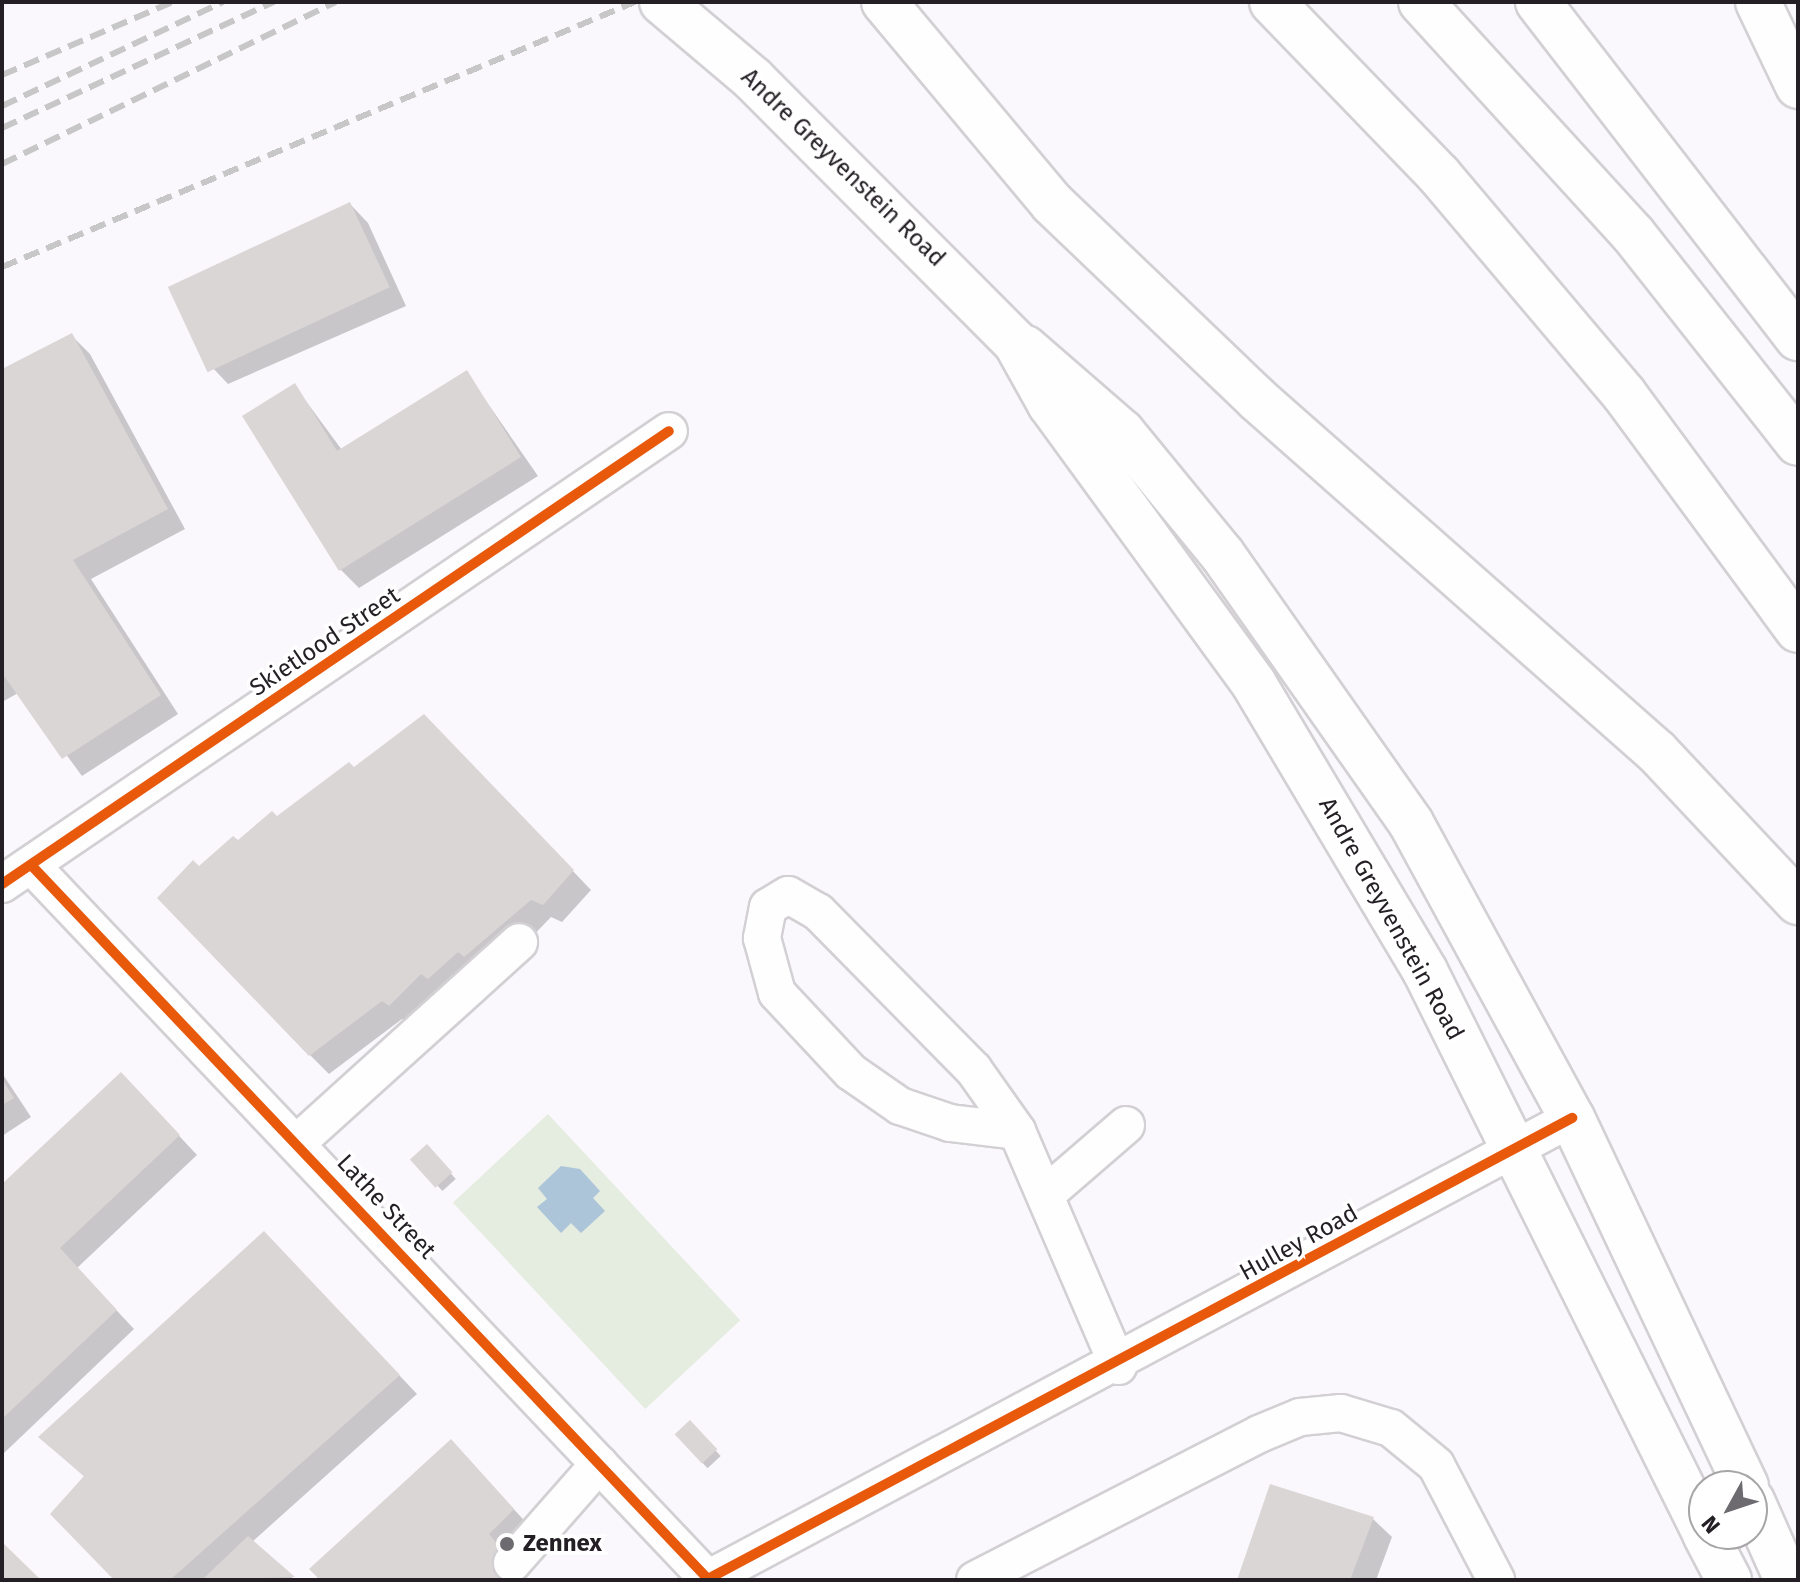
<!DOCTYPE html>
<style>
body{margin:0}
#map{position:relative;width:1800px;height:1582px;overflow:hidden;background:#faf8fc;font-family:"Fira Sans",sans-serif}
div>[style]{position:absolute}
[style*='--x']{left:calc(var(--x)*1px);top:calc(var(--y)*1px);width:calc(var(--w)*1px);rotate:calc(var(--a)*1deg)}
.green>*{inset:0;background:#e5ece0;transform-origin:0 0}
.water>*{inset:0;background:#adc5d8}
.shadow>*{inset:0;background:#0003;transform-origin:0 0}
.building>*{inset:0;background:#dad6d6;transform-origin:0 0}
.roads{filter:drop-shadow(2px 0 #d3d0d4) drop-shadow(-2px 0 #d3d0d4) drop-shadow(0 2px #d3d0d4) drop-shadow(0 -2px #d3d0d4)}
.minor>*{height:36px;margin:-18px;padding:0 18px;transform-origin:18px;border-radius:18px;background:#fefeff}
.major>*{height:44px;margin:-22px;padding:0 22px;transform-origin:22px;border-radius:22px;background:#fefeff}
.highway>*{height:44px;margin:-22px;padding:0 22px;transform-origin:22px;border-radius:22px;background:#fefeff}
.rail>*{height:6px;margin-top:-3px;transform-origin:0;background:repeating-linear-gradient(90deg,#c7c7c7 0 16px,transparent 0 24px)}
.cycleway>*{height:10px;margin:-5px;padding:0 5px;transform-origin:5px;border-radius:5px;background:#e8590c}
.dots>*{width:22px;height:22px;translate:-50% -50%;box-sizing:border-box;border:4px solid #fff;border-radius:50%}
span{translate:-50% -50%;white-space:nowrap;text-align:center;line-height:1.15;-webkit-text-stroke:7px #fff;paint-order:stroke}
.street-label{font-size:24px;color:#231f24}
.poi-label{font-size:24px;color:#231f24;font-weight:700}
.left{translate:0 -50%;text-align:left}
.frame{position:absolute;inset:0;border:4px solid #231f24;pointer-events:none}
.north{position:absolute;left:1688px;top:1470px;width:80px;height:80px;box-sizing:border-box;background:#fff;border:2px solid #a7a5a7;border-radius:50%;rotate:230deg;font-size:22px;font-weight:700;line-height:32px;text-align:center;color:#231f24}
.north::after{content:'';display:block;margin:auto;width:28px;height:36px;background:#6e6b70;clip-path:polygon(50% 0,100% 100%,50% 72%,0 100%)}
</style>
<div id="map">
<div class="green">
<i style="left:548px;top:1114px;width:282px;height:130px;rotate:47deg"></i>
</div>
<div class="water">
<i style="clip-path:polygon(561px 1166px,580px 1169px,600px 1191px,593px 1198px,605px 1211px,581px 1233px,571px 1223px,561px 1233px,537px 1207px,547px 1199px,538px 1188px)"></i>
</div>
<div class="shadow">
<i style="clip-path:polygon(350px 204px,368px 223px,406px 306px,228px 384px,210px 365px)"></i>
<i style="clip-path:polygon(71px 335px,90px 354px,185px 529px,91px 579px,178px 714px,82px 776px,20px 692px,2px 702px,2px 372px)"></i>
<i style="clip-path:polygon(466px 372px,538px 476px,359px 588px,340px 569px,294px 385px,342px 450px)"></i>
<i style="clip-path:polygon(443px 735px,591px 890px,562px 922px,551px 917px,524px 945px,409px 1023px,402px 1019px,329px 1074px,310px 1055px,199px 869px,354px 770px)"></i>
<i style="clip-path:polygon(2px 1073px,31px 1117px,2px 1136px)"></i>
<i style="clip-path:polygon(139px 1093px,197px 1155px,77px 1268px,134px 1329px,2px 1455px,2px 1187px)"></i>
<i style="left:427px;top:1147px;width:43px;height:18px;rotate:48deg"></i>
<i style="clip-path:polygon(283px 1252px,417px 1394px,252px 1542px,295px 1580px,117px 1580px,86px 1478px,60px 1455px)"></i>
<i style="left:690px;top:1423px;width:45px;height:18px;rotate:47deg"></i>
<i style="clip-path:polygon(469px 1460px,532px 1529px,506px 1554px,528px 1580px,323px 1580px)"></i>
<i style="clip-path:polygon(1373px 1519px,1392px 1537px,1376px 1580px,1239px 1580px)"></i>
</div>
<div class="building">
<i style="left:350px;top:202px;width:94px;height:201px;rotate:65deg"></i>
<i style="clip-path:polygon(72px 333px,168px 509px,73px 560px,161px 695px,62px 759px,2px 673px,2px 369px)"></i>
<i style="clip-path:polygon(467px 370px,521px 457px,339px 571px,242px 416px,295px 383px,337px 451px)"></i>
<i style="clip-path:polygon(424px 714px,574px 870px,543px 905px,531px 900px,464px 957px,458px 952px,428px 979px,421px 974px,389px 1006px,382px 1001px,309px 1056px,157px 898px,193px 860px,199px 866px,233px 836px,238px 840px,272px 811px,277px 816px,349px 762px,354px 767px)"></i>
<i style="clip-path:polygon(121px 1072px,180px 1135px,60px 1248px,117px 1310px,2px 1419px,2px 1184px)"></i>
<i style="clip-path:polygon(2px 1079px,14px 1098px,2px 1105px)"></i>
<i style="left:427px;top:1144px;width:38px;height:23px;rotate:48deg"></i>
<i style="clip-path:polygon(264px 1231px,400px 1375px,170px 1580px,114px 1580px,50px 1514px,84px 1476px,38px 1437px)"></i>
<i style="left:690px;top:1420px;width:40px;height:21px;rotate:47deg"></i>
<i style="clip-path:polygon(451px 1439px,514px 1509px,489px 1534px,527px 1580px,320px 1580px,309px 1569px)"></i>
<i style="clip-path:polygon(1270px 1484px,1374px 1517px,1350px 1580px,1237px 1580px)"></i>
<i style="clip-path:polygon(248px 1536px,295px 1577px,202px 1580px)"></i>
<i style="clip-path:polygon(2px 1542px,41px 1580px,2px 1580px)"></i>
</div>
<div class="roads">
<div class="minor">
<i style="--x:32;--y:866;--w:983;--a:46.53"></i>
<i style="--x:2;--y:884;--w:806;--a:-34.18"></i>
<i style="--x:1017;--y:1131;--w:75;--a:-125.2"></i>
<i style="--x:974;--y:1070;--w:222;--a:-134.6"></i>
<i style="--x:818;--y:912;--w:34;--a:-150"></i>
<i style="--x:788;--y:895;--w:23;--a:149"></i>
<i style="--x:768;--y:907;--w:32;--a:101"></i>
<i style="--x:762;--y:938;--w:57;--a:74.7"></i>
<i style="--x:777;--y:993;--w:108;--a:46.9"></i>
<i style="--x:851;--y:1072;--w:60;--a:34.8"></i>
<i style="--x:900;--y:1106;--w:53;--a:18.8"></i>
<i style="--x:950;--y:1123;--w:67;--a:6.8"></i>
<i style="--x:1017;--y:1131;--w:256;--a:66.7"></i>
<i style="--x:298;--y:1142;--w:298;--a:-42.1"></i>
<i style="--x:1045;--y:1195;--w:107;--a:-40.8"></i>
<i style="--x:512;--y:1563;--w:132;--a:-48.7"></i>
<i style="--x:706;--y:1580;--w:982;--a:-28.08"></i>
<i style="--x:975;--y:1580;--w:319;--a:-27.2"></i>
<i style="--x:1259;--y:1434;--w:44;--a:-22.5"></i>
<i style="--x:1300;--y:1417;--w:41;--a:-5.6"></i>
<i style="--x:1341;--y:1413;--w:52;--a:16.7"></i>
<i style="--x:1391;--y:1428;--w:58;--a:39.4"></i>
<i style="--x:1436;--y:1465;--w:130;--a:62.4"></i>
</div>
<div class="major">
<i style="--x:662;--y:2;--w:119;--a:40.2"></i>
<i style="--x:753;--y:79;--w:373;--a:45.1"></i>
<i style="--x:1016;--y:343;--w:70;--a:60.9"></i>
<i style="--x:1050;--y:404;--w:346;--a:53.9"></i>
<i style="--x:1254;--y:684;--w:334;--a:59.2"></i>
<i style="--x:1425;--y:971;--w:626;--a:63.52"></i>
<i style="--x:1758;--y:2;--w:93;--a:64.5"></i>
<i style="--x:1025;--y:348;--w:128;--a:40.9"></i>
<i style="--x:1122;--y:432;--w:158;--a:50.7"></i>
<i style="--x:1222;--y:554;--w:329;--a:54.9"></i>
<i style="--x:1411;--y:823;--w:336;--a:61.4"></i>
<i style="--x:1572;--y:1118;--w:407;--a:64.7"></i>
<i style="--x:1752;--y:1501;--w:86;--a:66.1"></i>
<i style="--x:1705;--y:1534;--w:52;--a:62.4"></i>
</div>
<div class="highway">
<i style="--x:884;--y:2;--w:262;--a:50.1"></i>
<i style="--x:1052;--y:203;--w:284;--a:43.7"></i>
<i style="--x:1257;--y:399;--w:533;--a:41.43"></i>
<i style="--x:1657;--y:752;--w:206;--a:46.8"></i>
<i style="--x:1272;--y:2;--w:240;--a:46"></i>
<i style="--x:1439;--y:175;--w:287;--a:49.8"></i>
<i style="--x:1624;--y:394;--w:293;--a:53.6"></i>
<i style="--x:1421;--y:2;--w:314;--a:47.6"></i>
<i style="--x:1633;--y:234;--w:266;--a:51.7"></i>
<i style="--x:1538;--y:2;--w:425;--a:52.3"></i>
</div>
</div>
<div class="rail">
<i style="--x:2;--y:75;--w:185;--a:-23.2"></i>
<i style="--x:2;--y:106;--w:244;--a:-25.2"></i>
<i style="--x:2;--y:128;--w:300;--a:-24.9"></i>
<i style="--x:2;--y:164;--w:371;--a:-25.9"></i>
<i style="--x:2;--y:267;--w:686;--a:-22.72"></i>
</div>
<div class="cycleway">
<i style="--x:32;--y:866;--w:983;--a:46.53"></i>
<i style="--x:2;--y:884;--w:806;--a:-34.18"></i>
<i style="--x:706;--y:1580;--w:982;--a:-28.08"></i>
</div>
<div class="dots">
<i style="left:507px;top:1544px;background:#6e6b70"></i>
</div>
<div class="street-label">
<span style="left:843px;top:168px;rotate:44deg">Andre Greyvenstein Road</span>
<span style="left:325px;top:642px;rotate:-34deg">Skietlood Street</span>
<span style="left:1391px;top:919px;rotate:61deg">Andre Greyvenstein Road</span>
<span style="left:386px;top:1207px;rotate:47deg">Lathe Street</span>
<span style="left:1299px;top:1243px;rotate:-29deg">Hulley Road</span>
</div>
<div class="poi-label">
<span class="left" style="left:523px;top:1544px">Zennex</span>
</div>
<div class="frame"></div>
<div class="north">N</div>
</div>
